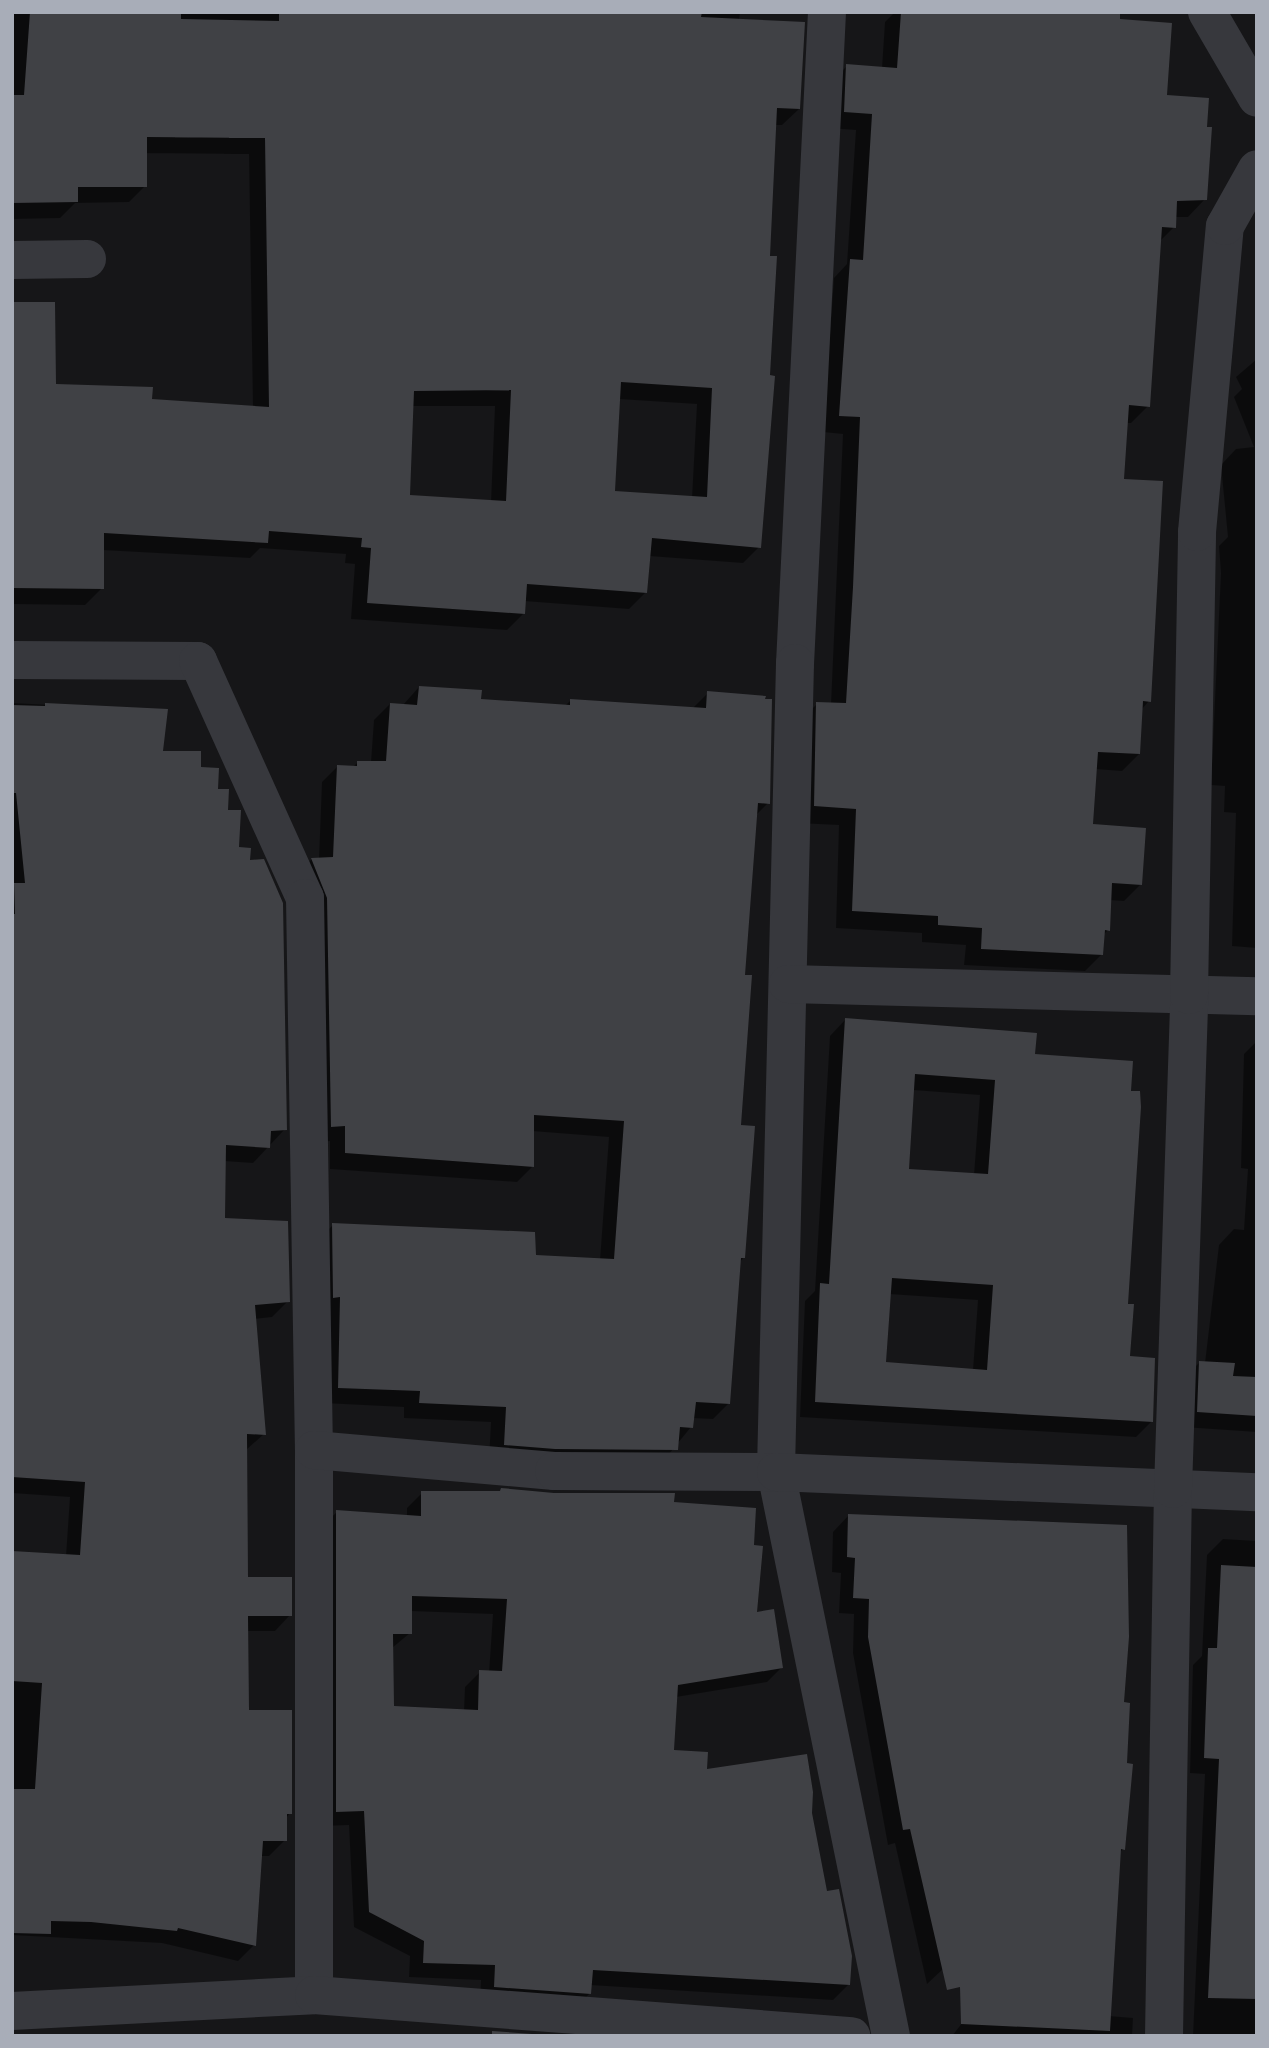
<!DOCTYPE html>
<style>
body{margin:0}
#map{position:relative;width:1269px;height:2048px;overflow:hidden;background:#161618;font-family:Commissioner,sans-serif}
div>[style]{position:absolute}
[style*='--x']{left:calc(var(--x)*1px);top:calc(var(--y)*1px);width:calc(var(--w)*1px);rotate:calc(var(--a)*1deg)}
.shadow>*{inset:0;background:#0007}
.building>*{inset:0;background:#404145}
.minor>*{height:38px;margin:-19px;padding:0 19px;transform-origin:19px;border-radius:19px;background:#37383d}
span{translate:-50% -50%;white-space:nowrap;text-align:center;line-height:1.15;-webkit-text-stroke:7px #111113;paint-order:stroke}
.frame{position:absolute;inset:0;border:14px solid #a8adb8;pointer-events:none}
</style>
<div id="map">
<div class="shadow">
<i style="clip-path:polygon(evenodd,12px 12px,740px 12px,739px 21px,799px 109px,782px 125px,774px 125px,759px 547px,743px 563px,649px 556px,646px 592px,629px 609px,524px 601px,523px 614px,507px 630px,351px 619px,355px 564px,345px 563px,346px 554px,260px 548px,250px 558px,102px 550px,102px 588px,85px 605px,12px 604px,12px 304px,54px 386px,151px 400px,253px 408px,249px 154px,145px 153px,145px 186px,129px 202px,75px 203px,60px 218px,12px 219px,12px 12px,619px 399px,697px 404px,692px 498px,613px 492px,619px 399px,12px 12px,412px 406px,495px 406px,491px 502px,408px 496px,412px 406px)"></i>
<i style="clip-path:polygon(895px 12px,1118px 12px,1118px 21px,1165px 97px,1205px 199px,1188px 217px,1175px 217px,1174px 227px,1159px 242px,1148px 406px,1131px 423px,1126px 423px,1122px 481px,1149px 701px,1141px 710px,1139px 754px,1122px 771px,1095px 769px,1092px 826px,1141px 884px,1124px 901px,1109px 900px,1108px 930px,1103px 935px,1102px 954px,1085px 971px,964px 965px,966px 945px,922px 942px,922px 933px,836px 928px,839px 825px,797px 823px,800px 721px,817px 704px,831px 704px,843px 434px,823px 432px,834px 278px,847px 264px,856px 130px,828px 128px,830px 83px,847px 66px,882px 68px,885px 22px)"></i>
<i style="clip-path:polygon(1257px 359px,1257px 948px,1232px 946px,1236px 813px,1224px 812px,1225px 786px,1211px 785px,1221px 573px,1219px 546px,1228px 537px,1221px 465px,1236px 449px,1254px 447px,1234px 397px,1242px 389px,1236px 377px)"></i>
<i style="clip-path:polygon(419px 687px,479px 700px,565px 706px,571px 700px,692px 709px,708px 693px,768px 803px,755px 816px,743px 977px,739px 1126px,744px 1257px,739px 1263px,729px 1403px,713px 1419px,692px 1418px,691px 1427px,660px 1465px,489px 1460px,491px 1422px,404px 1418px,404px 1407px,323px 1403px,317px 1241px,333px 1225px,534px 1256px,600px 1260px,609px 1137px,532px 1131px,533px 1166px,517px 1182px,330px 1169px,330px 1141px,315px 1142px,296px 875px,312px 859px,319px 859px,322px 782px,337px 767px,352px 768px,358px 762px,371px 762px,374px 720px,390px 704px,403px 705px)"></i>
<i style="clip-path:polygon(12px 703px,166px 711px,161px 753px,199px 769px,216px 790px,226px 811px,237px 849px,248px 862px,285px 1129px,253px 1163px,224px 1161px,223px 1220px,288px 1301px,272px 1317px,254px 1319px,264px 1434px,246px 1450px,247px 1579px,290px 1615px,275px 1631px,247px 1631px,247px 1711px,290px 1813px,286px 1818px,285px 1840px,269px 1856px,260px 1856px,254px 1945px,238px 1961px,162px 1943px,12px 1935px,12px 1552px,66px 1556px,70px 1497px,12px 1493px)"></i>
<i style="clip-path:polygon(evenodd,845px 1020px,1033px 1056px,1128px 1357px,1152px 1421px,1136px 1437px,800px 1417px,805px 1301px,815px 1291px,830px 1036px,845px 1020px,913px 1090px,980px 1095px,974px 1175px,907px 1171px,913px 1090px,845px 1020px,889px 1294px,978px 1300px,973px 1370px,884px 1364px,889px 1294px)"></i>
<i style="clip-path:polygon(1257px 1041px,1257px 1432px,1183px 1427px,1184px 1378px,1200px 1362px,1205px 1363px,1219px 1245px,1234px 1229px,1244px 1230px,1248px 1169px,1241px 1168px,1244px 1054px)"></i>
<i style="clip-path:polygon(evenodd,422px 1493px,672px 1504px,752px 1547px,755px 1614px,782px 1667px,767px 1682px,676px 1697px,672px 1752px,705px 1771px,811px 1813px,826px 1893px,849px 1984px,833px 2000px,590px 1985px,590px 1993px,575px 2009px,480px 2001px,481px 1980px,409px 1977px,410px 1956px,354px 1927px,349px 1825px,322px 1826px,322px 1526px,337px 1512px,407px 1516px,407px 1508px,422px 1493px,410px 1611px,493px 1614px,489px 1673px,480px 1672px,465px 1687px,464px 1711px,392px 1707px,392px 1648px,410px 1633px,410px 1611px)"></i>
<i style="clip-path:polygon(848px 1516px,1122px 1704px,1123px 1849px,1119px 1853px,1109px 2016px,1133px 2018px,1132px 2036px,952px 2036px,1020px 1949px,992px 1923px,927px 1984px,895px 1843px,888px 1845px,853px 1653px,854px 1614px,839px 1613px,841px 1573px,832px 1572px,833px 1532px)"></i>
<i style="clip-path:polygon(1223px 1539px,1257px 1541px,1257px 2036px,1193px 2036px,1205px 1774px,1190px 1773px,1193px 1665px,1202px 1656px,1207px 1555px)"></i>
</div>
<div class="building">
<i style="clip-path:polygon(evenodd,30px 12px,181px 12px,181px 19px,279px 21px,279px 12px,702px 12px,701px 17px,805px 22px,800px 109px,777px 108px,770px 256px,777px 256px,770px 375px,775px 376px,761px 548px,652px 538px,647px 593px,527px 584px,525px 614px,367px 603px,371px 548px,361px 547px,362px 538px,269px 531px,268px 543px,104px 533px,104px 589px,12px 588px,12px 302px,55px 302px,56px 384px,153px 387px,152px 399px,269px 407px,265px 138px,147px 137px,147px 187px,78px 187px,78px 202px,12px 203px,12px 95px,24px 95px,30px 12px,621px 382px,712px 388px,707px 497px,615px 491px,621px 382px,30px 12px,511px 390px,506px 501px,410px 495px,414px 391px,511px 390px)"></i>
<i style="clip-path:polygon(901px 12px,1120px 12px,1120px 19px,1172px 23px,1167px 95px,1209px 98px,1207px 127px,1212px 127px,1207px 200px,1177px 201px,1176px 228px,1162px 227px,1150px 407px,1129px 405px,1124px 479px,1163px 481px,1151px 702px,1143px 701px,1140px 754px,1098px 752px,1093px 824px,1146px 828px,1142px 885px,1112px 883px,1110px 931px,1105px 930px,1103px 955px,981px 949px,982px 928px,938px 925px,938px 916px,852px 911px,856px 809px,814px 806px,816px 702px,846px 703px,853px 587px,860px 417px,839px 416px,850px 259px,863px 260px,872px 114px,844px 112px,846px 64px,897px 68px)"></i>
<i style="clip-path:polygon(419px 686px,482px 690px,481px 699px,570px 705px,570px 699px,706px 708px,707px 691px,766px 696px,765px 699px,772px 699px,770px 804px,758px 803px,745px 975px,752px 975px,741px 1125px,755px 1126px,745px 1258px,741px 1258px,730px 1404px,696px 1402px,693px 1428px,680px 1427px,678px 1450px,555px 1449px,504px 1445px,506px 1407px,419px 1403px,420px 1391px,338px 1388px,340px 1297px,333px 1298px,332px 1223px,535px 1232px,536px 1255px,614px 1259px,624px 1121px,534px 1115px,534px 1167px,345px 1153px,345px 1126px,331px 1127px,327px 898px,311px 858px,333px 857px,337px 765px,357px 766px,357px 761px,386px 761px,390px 703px,417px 705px)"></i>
<i style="clip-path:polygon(45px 703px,168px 709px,163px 751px,201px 751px,201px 767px,219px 768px,218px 789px,229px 789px,228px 810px,241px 810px,239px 847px,251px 848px,250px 860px,264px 859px,283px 903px,287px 1130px,271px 1131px,270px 1148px,226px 1145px,225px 1218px,288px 1221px,290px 1302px,255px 1305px,266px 1435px,247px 1434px,248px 1577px,292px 1577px,292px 1616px,248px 1616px,249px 1710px,292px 1710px,292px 1814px,287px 1814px,287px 1841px,263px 1841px,256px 1946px,178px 1928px,177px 1931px,91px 1922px,51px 1921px,51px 1934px,12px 1933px,13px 1789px,35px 1789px,42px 1683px,12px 1681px,12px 1551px,80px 1555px,85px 1482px,12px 1477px,12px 914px,15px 914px,14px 883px,25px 883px,16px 793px,12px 793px,12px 705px,45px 706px)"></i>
<i style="clip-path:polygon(evenodd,845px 1018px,1037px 1033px,1035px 1054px,1133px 1061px,1131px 1091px,1140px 1091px,1141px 1107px,1128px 1304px,1134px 1304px,1130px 1356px,1155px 1358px,1153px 1422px,815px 1402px,820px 1283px,829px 1284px,845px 1018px,915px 1074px,995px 1080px,988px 1174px,909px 1169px,915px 1074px,845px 1018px,892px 1278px,993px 1285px,987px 1370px,886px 1362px,892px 1278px)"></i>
<i style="clip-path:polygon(1199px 1361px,1235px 1363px,1233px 1376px,1257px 1377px,1257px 1416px,1197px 1412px)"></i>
<i style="clip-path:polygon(evenodd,501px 1488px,554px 1493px,675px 1493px,674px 1502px,756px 1508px,754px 1545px,763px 1546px,757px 1612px,774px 1609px,783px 1668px,678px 1685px,674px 1750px,708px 1752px,707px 1769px,807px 1754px,813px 1792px,812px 1813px,827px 1891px,839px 1889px,852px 1956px,850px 1985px,593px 1970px,591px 1994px,494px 1987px,495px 1965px,423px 1963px,424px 1941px,369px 1912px,364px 1811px,336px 1812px,336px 1510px,421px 1516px,421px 1491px,500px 1491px,501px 1488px,412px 1596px,507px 1599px,502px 1671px,479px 1670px,478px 1710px,394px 1706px,393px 1634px,412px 1634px,412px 1596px)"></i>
<i style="clip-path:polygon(848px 1514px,1127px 1525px,1129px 1637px,1124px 1702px,1130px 1703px,1127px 1763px,1133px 1764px,1125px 1850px,1121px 1849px,1110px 2031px,961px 2024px,960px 1987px,947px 1990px,910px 1829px,903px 1830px,868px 1637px,869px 1599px,853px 1598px,855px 1558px,847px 1557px)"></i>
<i style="clip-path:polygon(1221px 1565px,1257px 1567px,1257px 1999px,1208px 1998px,1219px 1759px,1204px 1758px,1208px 1648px,1217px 1648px)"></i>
<i style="clip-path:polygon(492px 2031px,560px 2036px,492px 2036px)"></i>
</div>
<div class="minor">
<i style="--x:827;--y:12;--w:652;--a:92.81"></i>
<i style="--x:795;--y:663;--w:809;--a:91.35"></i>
<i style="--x:776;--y:1472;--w:576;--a:78.48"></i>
<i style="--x:1207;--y:12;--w:99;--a:59.8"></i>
<i style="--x:12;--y:260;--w:75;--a:-0.8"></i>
<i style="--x:12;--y:660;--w:186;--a:0.3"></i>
<i style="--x:198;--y:661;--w:260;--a:65.7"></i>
<i style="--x:305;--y:898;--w:552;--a:89.07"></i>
<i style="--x:314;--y:1450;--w:545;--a:90"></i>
<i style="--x:788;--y:984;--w:469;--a:1.5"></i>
<i style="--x:314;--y:1450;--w:241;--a:5"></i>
<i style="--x:554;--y:1471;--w:222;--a:0.3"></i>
<i style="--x:776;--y:1472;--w:481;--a:2.4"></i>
<i style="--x:12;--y:2011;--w:302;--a:-3"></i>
<i style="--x:314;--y:1995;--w:539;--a:4.37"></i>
<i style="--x:1164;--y:2036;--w:547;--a:-89.06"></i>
<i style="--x:1173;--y:1489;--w:494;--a:-88.1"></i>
<i style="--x:1189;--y:995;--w:463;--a:-89"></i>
<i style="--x:1197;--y:532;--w:307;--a:-84.8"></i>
<i style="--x:1225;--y:226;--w:65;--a:-60.7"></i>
</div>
<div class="frame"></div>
</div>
